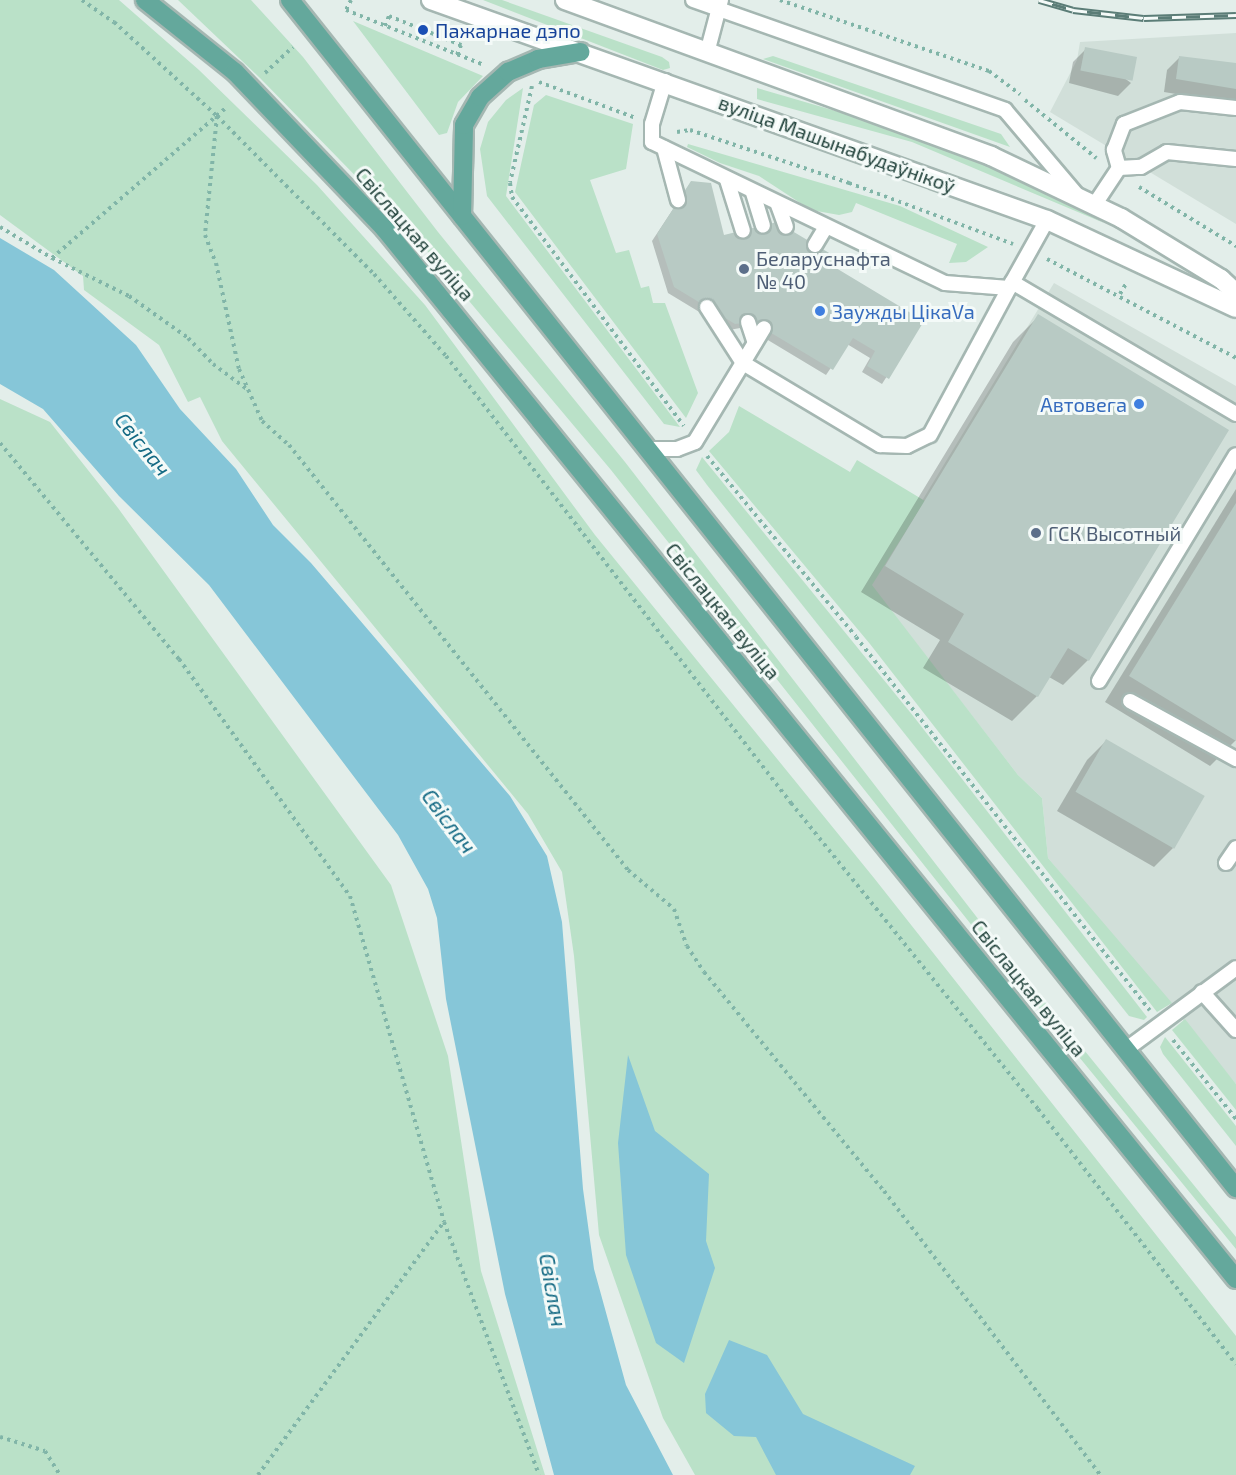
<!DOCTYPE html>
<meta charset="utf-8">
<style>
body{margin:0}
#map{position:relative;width:1236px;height:1475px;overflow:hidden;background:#e3eeea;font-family:"Exo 2",sans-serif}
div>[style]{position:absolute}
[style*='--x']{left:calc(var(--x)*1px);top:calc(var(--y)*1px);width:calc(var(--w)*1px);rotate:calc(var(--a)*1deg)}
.built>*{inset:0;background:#d1dfd9}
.green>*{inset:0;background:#bae1c8}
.water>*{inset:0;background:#86c6d8}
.shadow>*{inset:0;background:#0003}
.building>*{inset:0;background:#b8cac4;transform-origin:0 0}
.path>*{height:4px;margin-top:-2px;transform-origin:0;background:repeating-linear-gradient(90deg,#81b5a8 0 3px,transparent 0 7.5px)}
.roads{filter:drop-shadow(2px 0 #a5b7b2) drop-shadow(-2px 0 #a5b7b2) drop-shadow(0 2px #a5b7b2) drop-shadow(0 -2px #a5b7b2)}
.lane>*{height:14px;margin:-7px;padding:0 7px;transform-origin:7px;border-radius:7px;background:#fff}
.secondary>*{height:18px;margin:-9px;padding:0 9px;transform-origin:9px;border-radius:9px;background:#fff}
.primary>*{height:18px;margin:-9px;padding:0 9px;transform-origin:9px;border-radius:9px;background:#64a89c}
.rail>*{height:7px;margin-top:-3.5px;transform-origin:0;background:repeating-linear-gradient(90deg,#f4faf8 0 14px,#5b7d77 0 28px);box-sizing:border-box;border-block:2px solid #5b7d77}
.dots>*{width:16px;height:16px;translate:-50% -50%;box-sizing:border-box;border:3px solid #f4faf8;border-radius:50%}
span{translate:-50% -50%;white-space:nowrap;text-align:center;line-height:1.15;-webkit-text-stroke:6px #f4faf8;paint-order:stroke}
.transit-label{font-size:20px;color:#164399}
.left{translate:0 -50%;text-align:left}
.street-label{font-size:20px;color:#21423b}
.service-label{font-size:20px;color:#4e5e75}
.shop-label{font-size:20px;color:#366cbe}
.right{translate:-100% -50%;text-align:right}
.water-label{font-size:21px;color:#146a84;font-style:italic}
</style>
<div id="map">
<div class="built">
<i style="clip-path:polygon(1236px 33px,1236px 224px,1050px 112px,1077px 60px,1080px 42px)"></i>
<i style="clip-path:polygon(1054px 283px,1236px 386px,1236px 1084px,1048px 858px,1042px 798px,1018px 775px,871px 585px)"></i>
</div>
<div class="green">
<i style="clip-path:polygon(0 0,119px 0,199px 70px,317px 185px,425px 305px,595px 535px,874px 878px,1236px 1336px,1236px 1475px,695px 1475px,663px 1418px,599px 1235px,574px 956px,562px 872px,528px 814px,222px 441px,200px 397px,188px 402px,159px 345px,84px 290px,83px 276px,0 215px)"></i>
<i style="clip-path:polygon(178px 0,251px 0,303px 57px,438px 232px,625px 462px,989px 933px,1236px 1237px,1236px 1249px,981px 937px,611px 470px,417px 239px,260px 78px)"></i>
<i style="clip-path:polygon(483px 0,502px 0,662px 57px,669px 62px,670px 68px,663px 70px)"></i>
<i style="clip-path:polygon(353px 21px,483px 76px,458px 102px,447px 133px,439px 135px)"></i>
<i style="clip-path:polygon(773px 56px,1001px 134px,1010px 147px,763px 59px)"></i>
<i style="clip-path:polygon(523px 88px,506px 196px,680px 427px,664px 424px,487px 196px,480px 149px,488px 122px,506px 100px)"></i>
<i style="clip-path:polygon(757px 88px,901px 130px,1041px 188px,1104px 223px,912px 142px,757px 99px)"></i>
<i style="clip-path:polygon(546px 95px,633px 124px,626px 169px,590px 180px,616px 253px,629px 250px,641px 288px,649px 286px,653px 303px,665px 303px,698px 393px,686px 418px,515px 192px,534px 105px)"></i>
<i style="clip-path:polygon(688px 144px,900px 206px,988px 247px,966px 262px,949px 263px,957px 244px,856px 203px,852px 212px,839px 215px,811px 210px,759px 176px,720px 163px,687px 147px)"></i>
<i style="clip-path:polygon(0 399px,50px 422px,118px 508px,391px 885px,448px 1056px,481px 1271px,545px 1475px,0 1475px)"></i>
<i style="clip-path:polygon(739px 406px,850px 472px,857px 460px,925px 501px,872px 585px,1018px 775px,1042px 798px,1048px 858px,1172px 1003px,1157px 1012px,870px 644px,709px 451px,729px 432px)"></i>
<i style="clip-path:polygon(702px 457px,914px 717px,1147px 1017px,1144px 1020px,1129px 1016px,707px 485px,696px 470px)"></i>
<i style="clip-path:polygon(1185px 1019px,1236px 1084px,1236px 1110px,1172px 1030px)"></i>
<i style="clip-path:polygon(1165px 1037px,1236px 1126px,1236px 1146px,1163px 1054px,1160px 1047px)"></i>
</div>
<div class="water">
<i style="clip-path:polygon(0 238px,54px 270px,136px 345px,180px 409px,236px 469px,273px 525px,311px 563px,510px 796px,547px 856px,562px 922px,583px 1189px,594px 1269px,626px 1385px,673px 1475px,554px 1475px,505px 1294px,446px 999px,437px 918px,428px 889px,398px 835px,209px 585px,119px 496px,43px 409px,0 384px)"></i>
<i style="clip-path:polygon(628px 1055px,655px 1131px,709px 1174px,706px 1241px,715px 1268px,684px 1363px,656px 1343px,626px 1255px,618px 1143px)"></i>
<i style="clip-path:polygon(729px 1340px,767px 1355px,803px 1414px,915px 1466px,910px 1475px,776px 1475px,756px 1437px,734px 1436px,706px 1413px,705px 1394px)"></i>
</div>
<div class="shadow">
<i style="clip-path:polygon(1086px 49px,1131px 83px,1118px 96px,1069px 83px,1073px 62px)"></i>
<i style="clip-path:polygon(1180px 57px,1236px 65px,1236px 104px,1164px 92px,1167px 70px)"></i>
<i style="clip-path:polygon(691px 182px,723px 237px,834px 268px,922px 321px,882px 384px,862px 372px,870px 358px,847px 344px,826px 375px,746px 327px,729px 330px,668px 293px,652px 241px)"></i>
<i style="clip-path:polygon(1039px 316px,1088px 660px,1063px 685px,1049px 677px,1037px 696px,1012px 721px,923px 668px,940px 640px,861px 592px,1013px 342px)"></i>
<i style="clip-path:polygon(1236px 489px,1236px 740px,1210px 766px,1105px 702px)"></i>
<i style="clip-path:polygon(1106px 741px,1173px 848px,1154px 867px,1057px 811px,1087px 760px)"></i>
</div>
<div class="building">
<i style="left:1085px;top:47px;width:53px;height:24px;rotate:11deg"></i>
<i style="clip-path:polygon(1179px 56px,1236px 63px,1236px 89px,1176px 79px)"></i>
<i style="clip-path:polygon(691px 181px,711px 183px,724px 235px,777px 222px,841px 260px,836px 268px,924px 321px,889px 379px,867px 366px,875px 351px,853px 338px,833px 370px,753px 322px,735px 324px,674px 287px,657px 234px)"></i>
<i style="clip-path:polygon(1038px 314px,1229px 430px,1089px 661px,1068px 648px,1038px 697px,948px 642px,964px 614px,885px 566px)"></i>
<i style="clip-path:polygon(1236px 503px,1236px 741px,1129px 676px)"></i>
<i style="left:1106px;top:739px;width:114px;height:61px;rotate:30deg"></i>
</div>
<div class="path">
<i style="--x:82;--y:0;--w:39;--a:35"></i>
<i style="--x:114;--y:22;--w:139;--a:42.4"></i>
<i style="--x:217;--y:116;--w:223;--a:45.2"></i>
<i style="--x:374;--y:274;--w:109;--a:48.7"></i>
<i style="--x:446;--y:356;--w:565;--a:52.34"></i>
<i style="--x:791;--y:803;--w:393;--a:51.1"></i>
<i style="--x:1038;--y:1109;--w:323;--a:52.2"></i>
<i style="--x:351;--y:0;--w:11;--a:117"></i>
<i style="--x:346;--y:10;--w:149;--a:21.7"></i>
<i style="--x:780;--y:0;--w:221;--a:18.8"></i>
<i style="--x:989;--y:71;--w:39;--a:37"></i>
<i style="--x:385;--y:26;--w:11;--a:-68"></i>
<i style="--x:389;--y:16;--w:78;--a:21.9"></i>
<i style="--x:461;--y:45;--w:11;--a:112"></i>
<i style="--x:265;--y:73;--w:38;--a:-43"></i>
<i style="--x:539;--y:82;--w:103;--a:20.4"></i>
<i style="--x:532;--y:86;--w:99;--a:102.8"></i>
<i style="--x:510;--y:183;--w:14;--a:82"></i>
<i style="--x:512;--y:197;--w:286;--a:53.1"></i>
<i style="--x:1025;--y:100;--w:92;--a:39.2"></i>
<i style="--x:217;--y:116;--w:120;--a:95.8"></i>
<i style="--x:205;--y:235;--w:30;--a:69"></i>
<i style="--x:216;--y:263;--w:108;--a:77.8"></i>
<i style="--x:239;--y:369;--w:57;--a:66.1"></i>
<i style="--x:262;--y:421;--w:36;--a:42"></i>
<i style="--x:289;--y:445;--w:544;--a:51.42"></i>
<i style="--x:628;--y:870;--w:60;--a:40.3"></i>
<i style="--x:674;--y:909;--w:39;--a:71"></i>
<i style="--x:687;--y:946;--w:31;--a:57"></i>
<i style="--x:704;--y:972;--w:283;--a:50.6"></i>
<i style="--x:884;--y:1191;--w:357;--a:52.7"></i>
<i style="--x:677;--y:132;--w:13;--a:-9"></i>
<i style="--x:690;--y:130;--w:168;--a:18.4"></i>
<i style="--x:849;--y:183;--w:175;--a:20.4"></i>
<i style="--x:1139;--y:187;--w:114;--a:31.3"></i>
<i style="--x:0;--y:227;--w:61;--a:30.8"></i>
<i style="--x:52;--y:258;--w:86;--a:26.3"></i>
<i style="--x:129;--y:296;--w:72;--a:35.4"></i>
<i style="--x:188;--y:338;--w:36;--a:46"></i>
<i style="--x:213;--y:364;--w:44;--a:36.6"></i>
<i style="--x:52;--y:258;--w:231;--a:-40.8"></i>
<i style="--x:1047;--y:259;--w:213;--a:27.6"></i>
<i style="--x:1120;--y:294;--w:14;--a:-60"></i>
<i style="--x:0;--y:443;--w:281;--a:50.4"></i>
<i style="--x:179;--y:659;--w:292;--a:54.2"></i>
<i style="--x:350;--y:896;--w:339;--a:73.9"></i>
<i style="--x:444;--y:1222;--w:270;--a:69.4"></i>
<i style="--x:707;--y:456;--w:234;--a:50.5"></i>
<i style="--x:856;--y:637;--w:475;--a:51.8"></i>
<i style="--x:1173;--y:1040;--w:101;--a:51.4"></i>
<i style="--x:0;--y:1437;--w:47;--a:17.3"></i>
<i style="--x:45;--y:1451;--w:28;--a:58"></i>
<i style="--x:258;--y:1475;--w:314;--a:-53.7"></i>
</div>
<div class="roads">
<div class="lane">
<i style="--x:693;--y:0;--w:331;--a:19.4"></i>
<i style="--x:1005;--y:110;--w:111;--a:49.7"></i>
<i style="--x:707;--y:53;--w:55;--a:-75.2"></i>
<i style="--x:665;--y:81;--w:45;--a:106.8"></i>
<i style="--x:652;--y:124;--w:18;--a:90"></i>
<i style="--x:652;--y:142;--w:325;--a:25.7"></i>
<i style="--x:945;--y:283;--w:64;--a:4.5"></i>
<i style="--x:1009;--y:288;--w:78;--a:-60.8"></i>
<i style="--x:664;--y:148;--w:54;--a:74.9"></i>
<i style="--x:1119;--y:168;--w:19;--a:-106"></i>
<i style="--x:1114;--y:150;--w:28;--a:-69"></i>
<i style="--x:1124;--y:124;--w:60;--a:-21.4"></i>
<i style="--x:1180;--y:102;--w:56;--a:6.1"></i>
<i style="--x:727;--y:180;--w:53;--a:72.6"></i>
<i style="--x:753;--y:193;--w:34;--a:73"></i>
<i style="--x:1095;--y:204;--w:43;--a:-56.3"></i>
<i style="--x:1119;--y:168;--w:22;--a:-3"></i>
<i style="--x:1141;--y:167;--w:30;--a:-30"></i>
<i style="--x:1167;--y:152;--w:69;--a:5.8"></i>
<i style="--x:778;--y:205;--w:23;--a:70"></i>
<i style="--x:815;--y:245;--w:21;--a:-59"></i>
<i style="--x:1012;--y:282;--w:260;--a:30.5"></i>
<i style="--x:707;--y:307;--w:67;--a:57.3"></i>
<i style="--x:743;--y:363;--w:160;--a:30.9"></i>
<i style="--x:880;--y:445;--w:27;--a:2"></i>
<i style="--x:907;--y:446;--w:25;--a:-26"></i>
<i style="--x:930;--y:435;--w:167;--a:-61.7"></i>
<i style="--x:748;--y:322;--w:22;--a:72"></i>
<i style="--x:647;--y:449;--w:30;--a:0"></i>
<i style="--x:677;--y:449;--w:19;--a:-21"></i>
<i style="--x:695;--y:442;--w:133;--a:-58.8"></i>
<i style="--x:1099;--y:681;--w:264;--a:-58.8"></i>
<i style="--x:1130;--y:701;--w:121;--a:28.7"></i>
<i style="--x:1226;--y:863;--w:18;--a:-56"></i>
<i style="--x:1202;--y:992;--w:51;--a:48.2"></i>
<i style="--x:1128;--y:1048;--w:134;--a:-36.5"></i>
</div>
<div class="secondary">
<i style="--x:431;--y:0;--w:654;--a:19.65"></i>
<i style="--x:1047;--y:220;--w:208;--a:25"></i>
<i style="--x:565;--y:0;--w:454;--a:20.1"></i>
<i style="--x:991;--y:156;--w:144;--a:25.5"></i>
<i style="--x:1121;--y:218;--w:117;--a:31.4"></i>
<i style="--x:1221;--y:279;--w:21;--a:43"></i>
</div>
<div class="primary">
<i style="--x:145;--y:0;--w:115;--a:38.7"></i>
<i style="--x:235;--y:72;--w:216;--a:46.3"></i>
<i style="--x:384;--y:228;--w:1353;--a:50.97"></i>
<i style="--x:290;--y:0;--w:1519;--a:51.47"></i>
<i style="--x:462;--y:216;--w:91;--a:-88.7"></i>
<i style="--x:464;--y:125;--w:32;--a:-60"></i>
<i style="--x:480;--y:97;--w:38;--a:-42"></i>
<i style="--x:508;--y:72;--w:33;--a:-23"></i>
<i style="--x:538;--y:59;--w:43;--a:-9.5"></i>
</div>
</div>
<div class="rail">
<i style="--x:1039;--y:0;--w:35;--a:16"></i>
<i style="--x:1073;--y:10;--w:71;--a:6.4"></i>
<i style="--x:1144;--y:18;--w:92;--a:-1.9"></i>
</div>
<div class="dots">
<i style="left:423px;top:30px;background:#1a4fb4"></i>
<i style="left:744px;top:269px;background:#5c6f8a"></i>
<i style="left:820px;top:311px;background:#3f7fe0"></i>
<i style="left:1139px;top:404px;background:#3f7fe0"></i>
<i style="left:1036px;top:533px;background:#5c6f8a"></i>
</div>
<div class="transit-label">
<span class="left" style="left:435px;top:30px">Пажарнае дэпо</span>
</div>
<div class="street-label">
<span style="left:837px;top:144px;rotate:20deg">вуліца Машынабудаўнікоў</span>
<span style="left:415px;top:234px;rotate:49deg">Свіслацкая вуліца</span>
<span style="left:723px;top:611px;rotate:51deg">Свіслацкая вуліца</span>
<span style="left:1029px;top:988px;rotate:51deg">Свіслацкая вуліца</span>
</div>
<div class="service-label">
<span class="left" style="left:756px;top:270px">Беларуснафта<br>№ 40</span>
<span class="left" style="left:1048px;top:533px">ГСК Высотный</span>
</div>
<div class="shop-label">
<span class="left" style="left:832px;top:311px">Заужды ЦікаVа</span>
<span class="right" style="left:1127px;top:404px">Автовега</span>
</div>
<div class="water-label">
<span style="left:143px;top:444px;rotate:51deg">Свіслач</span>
<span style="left:449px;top:821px;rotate:53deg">Свіслач</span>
<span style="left:553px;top:1290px;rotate:80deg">Свіслач</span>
</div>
</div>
